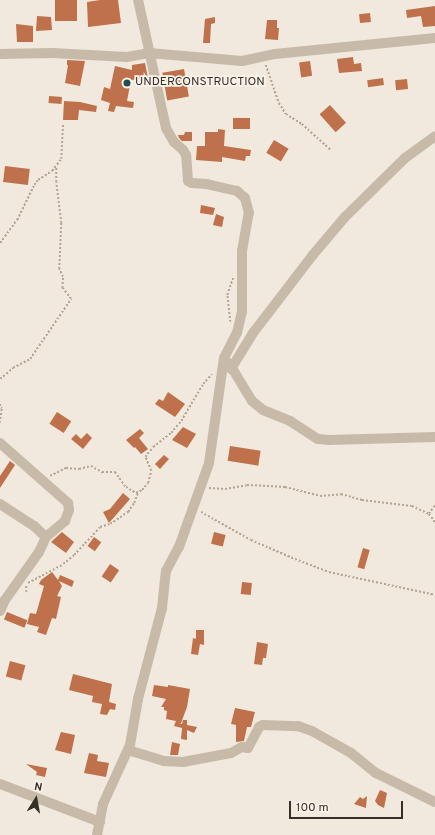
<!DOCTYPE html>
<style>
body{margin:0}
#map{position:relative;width:435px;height:835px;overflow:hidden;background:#f1e9dd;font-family:Overpass,sans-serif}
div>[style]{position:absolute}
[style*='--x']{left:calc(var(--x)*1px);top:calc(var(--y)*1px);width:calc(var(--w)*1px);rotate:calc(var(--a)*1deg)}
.building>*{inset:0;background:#bf714c;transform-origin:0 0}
.path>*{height:1.5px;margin-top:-0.75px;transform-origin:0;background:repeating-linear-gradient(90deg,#b4a493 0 2px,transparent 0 4px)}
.minor>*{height:10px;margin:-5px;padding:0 5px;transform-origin:5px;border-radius:5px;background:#c8baa9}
.dots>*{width:11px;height:11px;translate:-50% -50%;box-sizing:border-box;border:2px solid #f9f3e9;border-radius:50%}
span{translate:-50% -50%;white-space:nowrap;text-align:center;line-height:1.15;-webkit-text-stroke:3.5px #f9f3e9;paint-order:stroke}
.poi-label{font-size:12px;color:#362e29}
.left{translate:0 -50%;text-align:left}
.north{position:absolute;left:16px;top:779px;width:40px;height:40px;-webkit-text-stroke:3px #f9f3e9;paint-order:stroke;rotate:11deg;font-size:11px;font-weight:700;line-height:16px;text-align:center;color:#362e29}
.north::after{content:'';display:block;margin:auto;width:14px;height:18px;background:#362e29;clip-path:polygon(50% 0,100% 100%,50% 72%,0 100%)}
.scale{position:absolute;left:289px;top:801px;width:114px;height:18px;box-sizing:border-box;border:2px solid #362e29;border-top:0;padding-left:5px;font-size:12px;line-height:14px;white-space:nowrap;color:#362e29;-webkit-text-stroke:3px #f9f3e9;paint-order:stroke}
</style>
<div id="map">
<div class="building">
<i style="left:55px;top:0;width:22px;height:21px"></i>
<i style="clip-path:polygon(100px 0,118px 0,121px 23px,88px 27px,87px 2px)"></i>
<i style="clip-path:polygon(435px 6px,435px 26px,423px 27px,421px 16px,407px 18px,406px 10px)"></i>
<i style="left:370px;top:13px;width:9px;height:11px;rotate:84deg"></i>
<i style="clip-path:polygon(37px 16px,51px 17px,52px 30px,36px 31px)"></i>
<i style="clip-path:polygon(215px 17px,215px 23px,211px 24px,210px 43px,203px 43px,205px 19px)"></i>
<i style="clip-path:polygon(267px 20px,277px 20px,277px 28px,279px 28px,278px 40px,265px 39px)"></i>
<i style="clip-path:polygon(16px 24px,33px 26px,33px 42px,17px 42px)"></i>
<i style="clip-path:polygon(353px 57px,354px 64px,361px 63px,362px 71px,339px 73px,337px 59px)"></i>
<i style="clip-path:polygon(67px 60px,85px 61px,80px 86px,65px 83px,68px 65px,67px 65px)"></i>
<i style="left:310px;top:61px;width:15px;height:11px;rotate:82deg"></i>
<i style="clip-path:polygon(145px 63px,148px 78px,131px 80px,127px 101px,134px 102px,133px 108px,116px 106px,114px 112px,108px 111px,110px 103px,101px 100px,104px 87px,110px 89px,115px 66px,132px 70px,132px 65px)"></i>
<i style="left:184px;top:69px;width:28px;height:22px;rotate:80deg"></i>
<i style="left:383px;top:78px;width:7px;height:16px;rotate:82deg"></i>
<i style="left:407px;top:79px;width:10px;height:12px;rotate:84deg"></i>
<i style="left:49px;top:96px;width:13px;height:7px;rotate:4deg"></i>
<i style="clip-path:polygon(64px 101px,80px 102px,97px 106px,96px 112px,79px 110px,78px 120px,63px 120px)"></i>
<i style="left:330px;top:105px;width:24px;height:14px;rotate:48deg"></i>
<i style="left:233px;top:118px;width:17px;height:11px"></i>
<i style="clip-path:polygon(218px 129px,225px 130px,224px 146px,251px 150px,250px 156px,246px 156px,245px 161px,222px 157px,222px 162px,196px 160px,197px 146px,205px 146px,205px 132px,218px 132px)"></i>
<i style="clip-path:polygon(185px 132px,192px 132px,192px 141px,182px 141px,179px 138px,178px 135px,184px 135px)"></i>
<i style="left:274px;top:140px;width:17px;height:15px;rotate:31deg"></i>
<i style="left:5px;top:166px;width:25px;height:16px;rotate:7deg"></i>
<i style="clip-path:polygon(201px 205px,215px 208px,213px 215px,200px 213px)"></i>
<i style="clip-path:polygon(216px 214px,224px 217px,222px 227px,213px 225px)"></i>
<i style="clip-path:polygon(168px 392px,185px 404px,175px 417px,155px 404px,159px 399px,163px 401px)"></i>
<i style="left:57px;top:412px;width:17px;height:14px;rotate:33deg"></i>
<i style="clip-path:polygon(183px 427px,196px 434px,187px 448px,172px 440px)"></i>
<i style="clip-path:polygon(140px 429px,144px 433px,139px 438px,148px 449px,141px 454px,135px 447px,134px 448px,126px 440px)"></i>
<i style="clip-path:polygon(87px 433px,92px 438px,83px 449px,71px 439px,76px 434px,81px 439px)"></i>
<i style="left:230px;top:446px;width:31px;height:15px;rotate:9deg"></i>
<i style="clip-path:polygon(164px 455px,169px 459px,160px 469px,155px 464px)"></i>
<i style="clip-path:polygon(10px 461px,15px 465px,0 488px,0 476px)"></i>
<i style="clip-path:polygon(123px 493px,130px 499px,109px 523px,103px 512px,110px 509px)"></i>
<i style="clip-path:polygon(62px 532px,74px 542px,66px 553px,51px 542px)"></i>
<i style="left:214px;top:532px;width:12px;height:12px;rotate:14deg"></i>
<i style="left:94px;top:537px;width:9px;height:11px;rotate:36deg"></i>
<i style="left:363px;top:548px;width:7px;height:20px;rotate:16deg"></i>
<i style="left:110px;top:564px;width:11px;height:15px;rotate:34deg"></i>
<i style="clip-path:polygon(52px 572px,58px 580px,60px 575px,74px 581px,72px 587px,59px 581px,62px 586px,57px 596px,61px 597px,56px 619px,52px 618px,46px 635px,37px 632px,39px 627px,27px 624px,30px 613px,36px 614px,44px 586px,39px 584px,41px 580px)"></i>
<i style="left:242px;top:582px;width:10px;height:12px;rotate:6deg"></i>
<i style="left:7px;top:612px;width:22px;height:8px;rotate:22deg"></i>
<i style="clip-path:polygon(196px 630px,204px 630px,204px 645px,200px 644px,198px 655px,191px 654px,193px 638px,196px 639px)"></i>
<i style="clip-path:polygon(257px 642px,268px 644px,266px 658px,263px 658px,262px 665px,254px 664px)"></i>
<i style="left:10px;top:661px;width:16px;height:16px;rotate:15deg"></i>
<i style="clip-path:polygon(73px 674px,112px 684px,109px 702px,116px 704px,115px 710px,110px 709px,107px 715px,100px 714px,102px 704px,92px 702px,93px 696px,69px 690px)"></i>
<i style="clip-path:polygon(154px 685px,168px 687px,168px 685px,190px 689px,187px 707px,181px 723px,179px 723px,182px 724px,183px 720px,187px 720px,187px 725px,197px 727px,194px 733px,187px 730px,187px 740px,181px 739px,182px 728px,174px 726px,176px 721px,166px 719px,167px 711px,164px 710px,164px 707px,161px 707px,166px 699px,152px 696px)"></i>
<i style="clip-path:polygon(235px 708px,255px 712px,251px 727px,247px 727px,244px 741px,236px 742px,236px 725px,231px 724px)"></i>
<i style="clip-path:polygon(61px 732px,75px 735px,71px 754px,55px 750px)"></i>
<i style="clip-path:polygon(172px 742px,180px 744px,178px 755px,170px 755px)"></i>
<i style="clip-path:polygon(89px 753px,98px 755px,97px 761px,109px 763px,106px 777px,84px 773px)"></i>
<i style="clip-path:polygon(26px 764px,47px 768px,45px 777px,36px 775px,37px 772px)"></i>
<i style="clip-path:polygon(380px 790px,387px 793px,384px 808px,378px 805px,375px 801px)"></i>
<i style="clip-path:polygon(367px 796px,366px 808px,354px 804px,360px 797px,363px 799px)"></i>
</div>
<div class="path">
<i style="--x:266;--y:65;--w:40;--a:71.1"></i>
<i style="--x:279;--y:103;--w:13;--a:58"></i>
<i style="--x:286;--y:114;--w:19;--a:32"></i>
<i style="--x:302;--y:124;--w:39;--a:42"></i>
<i style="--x:0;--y:243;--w:29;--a:-54"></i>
<i style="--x:17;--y:220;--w:39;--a:-64"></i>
<i style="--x:34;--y:185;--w:6;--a:-51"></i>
<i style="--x:38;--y:180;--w:17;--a:-33"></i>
<i style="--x:52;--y:171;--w:15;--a:-53"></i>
<i style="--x:61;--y:159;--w:35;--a:-87"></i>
<i style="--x:230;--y:322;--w:27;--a:-96"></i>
<i style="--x:227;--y:295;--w:18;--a:-71"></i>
<i style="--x:0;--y:379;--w:17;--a:-40"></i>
<i style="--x:13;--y:368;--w:19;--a:-28"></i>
<i style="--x:30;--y:359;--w:73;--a:-55.7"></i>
<i style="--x:71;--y:299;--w:14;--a:-129"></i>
<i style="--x:62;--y:288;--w:11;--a:-85"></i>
<i style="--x:63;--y:277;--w:9;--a:-117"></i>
<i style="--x:59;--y:269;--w:46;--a:-87.5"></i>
<i style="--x:61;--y:223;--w:41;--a:-97"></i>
<i style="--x:56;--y:182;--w:15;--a:-90"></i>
<i style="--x:0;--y:404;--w:5;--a:68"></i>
<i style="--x:2;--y:409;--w:14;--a:98"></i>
<i style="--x:50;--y:476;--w:18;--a:-27"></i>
<i style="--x:66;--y:468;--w:13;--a:4"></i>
<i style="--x:79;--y:469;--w:12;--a:-14"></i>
<i style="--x:91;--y:466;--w:13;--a:29"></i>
<i style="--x:102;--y:472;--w:13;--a:0"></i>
<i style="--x:115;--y:472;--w:19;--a:54"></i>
<i style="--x:126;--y:487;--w:12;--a:31"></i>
<i style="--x:136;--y:493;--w:7;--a:-27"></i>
<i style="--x:142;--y:490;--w:9;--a:-49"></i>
<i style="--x:148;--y:483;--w:12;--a:-76"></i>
<i style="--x:151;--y:471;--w:15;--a:-113"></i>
<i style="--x:145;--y:457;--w:13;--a:-51"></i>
<i style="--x:153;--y:447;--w:23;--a:-38"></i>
<i style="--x:171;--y:433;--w:16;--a:-50"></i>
<i style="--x:181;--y:421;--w:43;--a:-59.3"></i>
<i style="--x:203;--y:384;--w:13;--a:-48"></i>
<i style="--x:209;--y:488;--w:16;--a:4"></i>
<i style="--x:225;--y:489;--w:22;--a:-10"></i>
<i style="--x:247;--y:485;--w:38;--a:3"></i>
<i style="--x:285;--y:487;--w:36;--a:14"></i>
<i style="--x:320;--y:496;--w:21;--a:-5"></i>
<i style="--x:341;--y:494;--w:22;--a:16"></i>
<i style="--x:362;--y:500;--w:50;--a:6.8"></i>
<i style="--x:412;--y:506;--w:19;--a:25"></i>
<i style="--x:435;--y:506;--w:10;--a:127"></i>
<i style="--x:429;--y:514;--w:10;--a:53"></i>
<i style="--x:201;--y:512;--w:57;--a:29.2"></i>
<i style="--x:251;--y:540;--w:48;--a:23.4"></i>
<i style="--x:295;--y:559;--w:36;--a:21"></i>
<i style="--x:329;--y:572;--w:108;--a:12.2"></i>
<i style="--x:28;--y:583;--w:40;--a:-28"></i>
<i style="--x:63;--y:564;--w:14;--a:-39"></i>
<i style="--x:74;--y:555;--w:38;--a:-47"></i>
<i style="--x:100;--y:527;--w:10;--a:-17"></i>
<i style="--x:110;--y:524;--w:22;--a:-34"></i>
<i style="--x:128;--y:512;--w:11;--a:-56"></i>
<i style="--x:134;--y:503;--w:12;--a:-70"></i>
<i style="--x:26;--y:592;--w:7;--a:-90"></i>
</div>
<div class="minor">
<i style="--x:0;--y:54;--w:52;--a:-1.1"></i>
<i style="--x:52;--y:53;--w:75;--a:3.1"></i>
<i style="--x:127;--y:57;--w:22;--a:-10"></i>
<i style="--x:149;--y:53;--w:93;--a:4.9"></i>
<i style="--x:242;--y:61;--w:34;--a:-12"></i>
<i style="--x:275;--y:54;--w:161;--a:-5.7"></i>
<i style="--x:229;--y:363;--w:44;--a:58.8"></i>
<i style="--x:252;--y:401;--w:14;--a:39"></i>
<i style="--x:263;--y:410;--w:29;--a:22"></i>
<i style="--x:290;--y:421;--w:33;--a:33"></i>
<i style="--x:318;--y:439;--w:11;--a:5"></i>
<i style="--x:329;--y:440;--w:106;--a:-1.6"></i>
<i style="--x:231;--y:369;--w:42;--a:-58.6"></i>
<i style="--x:253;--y:333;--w:97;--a:-52.5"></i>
<i style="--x:312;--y:256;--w:51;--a:-49.8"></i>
<i style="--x:345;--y:217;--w:84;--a:-44.5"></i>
<i style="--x:405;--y:158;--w:37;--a:-36"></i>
<i style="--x:0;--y:443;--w:91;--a:41.4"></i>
<i style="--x:68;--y:503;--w:7;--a:82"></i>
<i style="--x:69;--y:510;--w:12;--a:110"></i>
<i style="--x:65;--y:521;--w:25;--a:140"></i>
<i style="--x:0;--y:504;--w:40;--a:32.9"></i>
<i style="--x:34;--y:526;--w:16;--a:43"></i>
<i style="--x:46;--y:537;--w:17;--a:115"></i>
<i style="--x:39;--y:552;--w:59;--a:125.3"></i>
<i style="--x:5;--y:600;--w:12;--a:114"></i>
<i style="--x:128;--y:750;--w:38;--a:17"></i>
<i style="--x:164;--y:761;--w:19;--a:3"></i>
<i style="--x:183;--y:762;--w:49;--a:-10.6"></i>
<i style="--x:231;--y:753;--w:13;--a:-29"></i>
<i style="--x:242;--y:747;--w:6;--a:9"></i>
<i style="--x:248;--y:748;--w:24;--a:-62"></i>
<i style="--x:259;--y:727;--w:4;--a:-27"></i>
<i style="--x:263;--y:725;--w:35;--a:2"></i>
<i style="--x:298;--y:726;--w:15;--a:20"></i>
<i style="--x:312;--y:731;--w:45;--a:29.4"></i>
<i style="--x:351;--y:753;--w:32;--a:39"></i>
<i style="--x:376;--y:773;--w:66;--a:26.2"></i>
<i style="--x:0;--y:784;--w:107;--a:20.8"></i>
<i style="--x:97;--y:835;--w:32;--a:-79"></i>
<i style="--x:103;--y:804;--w:65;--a:-65.4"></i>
<i style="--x:130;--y:745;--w:47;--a:-80.1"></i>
<i style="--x:138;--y:699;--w:94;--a:-75.2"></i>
<i style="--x:162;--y:608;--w:37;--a:-84"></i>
<i style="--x:166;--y:571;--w:27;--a:-62"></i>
<i style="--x:179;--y:547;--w:89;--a:-70.3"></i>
<i style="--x:209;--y:463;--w:106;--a:-81.9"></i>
<i style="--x:224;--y:358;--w:28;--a:-63"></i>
<i style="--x:237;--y:333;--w:22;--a:-77"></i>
<i style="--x:242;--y:312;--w:61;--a:-90"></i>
<i style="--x:242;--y:251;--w:39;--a:-80"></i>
<i style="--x:249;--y:213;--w:16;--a:-105"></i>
<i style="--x:245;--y:198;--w:11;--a:-139"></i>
<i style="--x:237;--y:191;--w:31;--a:-167"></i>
<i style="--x:207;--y:184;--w:15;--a:-176"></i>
<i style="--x:192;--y:183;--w:4;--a:-153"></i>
<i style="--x:188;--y:181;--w:26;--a:-94"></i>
<i style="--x:186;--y:155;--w:6;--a:-121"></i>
<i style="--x:183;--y:150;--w:12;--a:-138"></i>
<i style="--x:174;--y:142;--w:16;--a:-120"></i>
<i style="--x:166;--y:128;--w:131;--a:-102.3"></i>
</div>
<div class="dots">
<i style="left:127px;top:83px;background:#204e55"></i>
</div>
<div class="poi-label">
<span class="left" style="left:135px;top:83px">UNDERCONSTRUCTION</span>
</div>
<div class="north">N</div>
<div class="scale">100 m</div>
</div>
